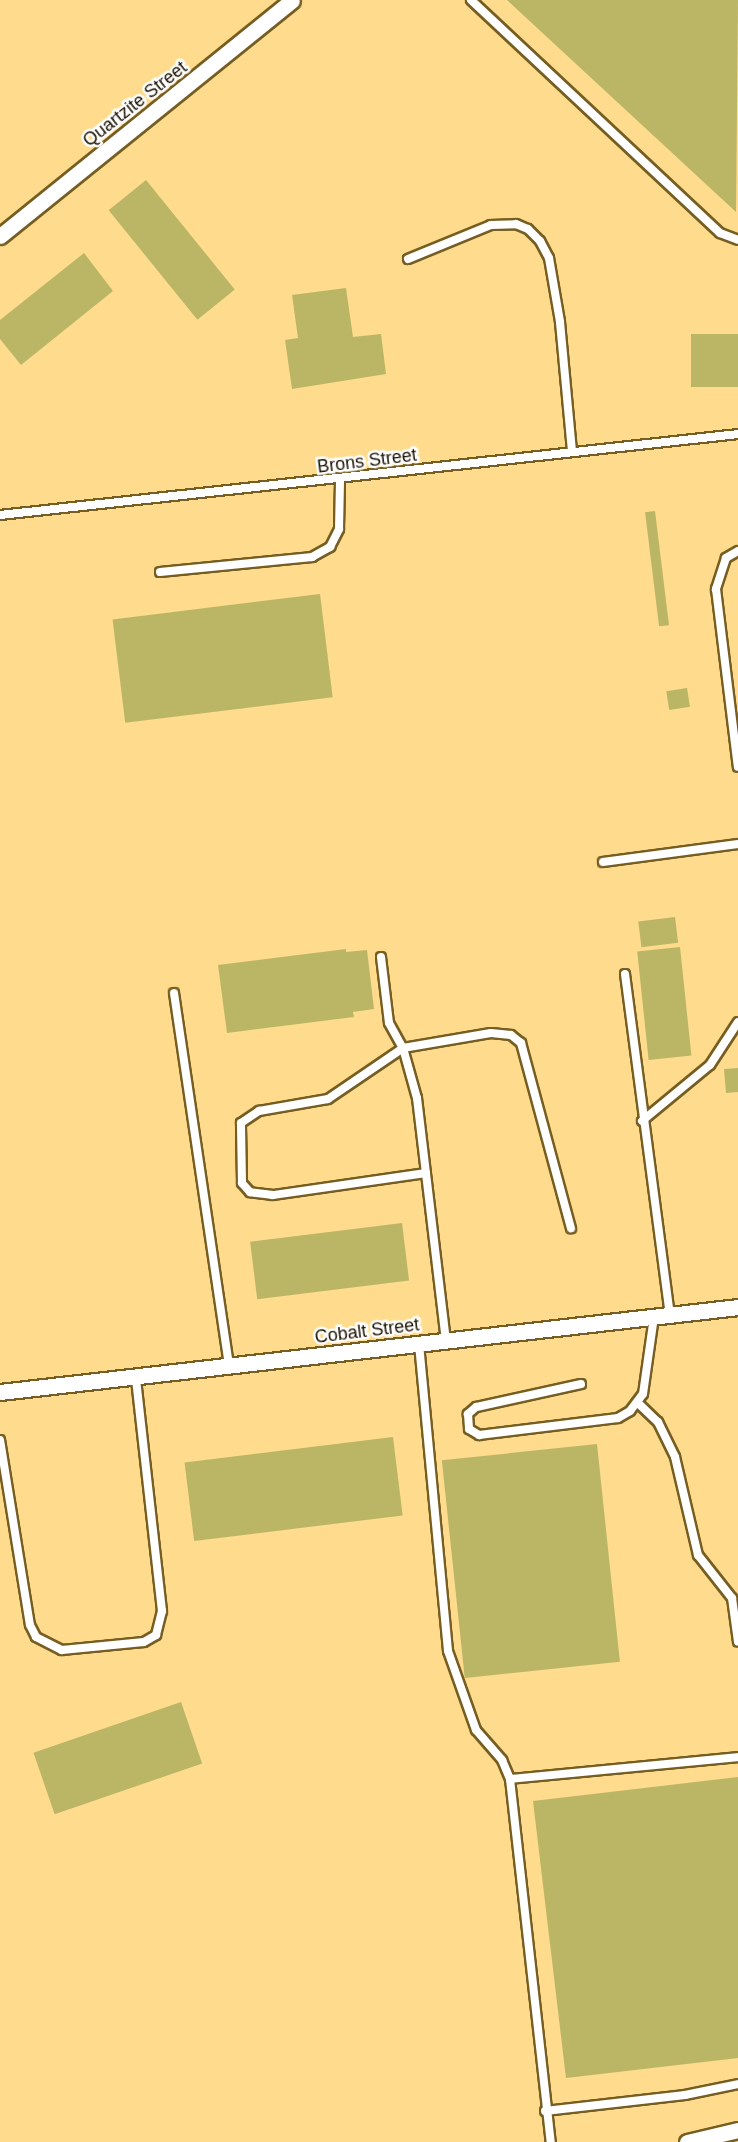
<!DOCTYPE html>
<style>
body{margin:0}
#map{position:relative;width:738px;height:2142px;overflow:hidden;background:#fedb8d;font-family:Arial,sans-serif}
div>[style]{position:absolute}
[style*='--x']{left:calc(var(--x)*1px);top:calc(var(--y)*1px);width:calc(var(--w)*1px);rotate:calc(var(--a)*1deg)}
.building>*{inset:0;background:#bab665;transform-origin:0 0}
.roads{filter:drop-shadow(2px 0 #765e22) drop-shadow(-2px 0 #765e22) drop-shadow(0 2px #765e22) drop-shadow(0 -2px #765e22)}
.service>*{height:8px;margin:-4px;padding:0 4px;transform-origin:4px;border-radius:4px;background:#fff}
.minor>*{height:15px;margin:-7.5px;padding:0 7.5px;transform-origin:7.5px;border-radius:7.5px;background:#fff}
span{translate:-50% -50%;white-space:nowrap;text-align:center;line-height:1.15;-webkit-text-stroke:5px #fff;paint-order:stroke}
.street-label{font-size:18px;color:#1b1100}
</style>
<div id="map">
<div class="building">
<i style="clip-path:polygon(507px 0,738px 0,736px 212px)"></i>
<i style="left:146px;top:180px;width:141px;height:48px;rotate:51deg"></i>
<i style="clip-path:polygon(84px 253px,113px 291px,21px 365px,0 339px,0 320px)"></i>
<i style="clip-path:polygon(346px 288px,353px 337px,381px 334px,386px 374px,292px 389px,285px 340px,298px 338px,292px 295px)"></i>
<i style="left:738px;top:334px;width:53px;height:47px;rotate:90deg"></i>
<i style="left:655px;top:511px;width:115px;height:10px;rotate:83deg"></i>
<i style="left:320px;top:594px;width:104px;height:209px;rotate:83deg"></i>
<i style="left:687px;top:688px;width:19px;height:21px;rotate:81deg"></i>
<i style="left:675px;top:917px;width:26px;height:37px;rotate:83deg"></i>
<i style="left:680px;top:947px;width:109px;height:43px;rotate:84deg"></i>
<i style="clip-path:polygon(346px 949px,346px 952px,367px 950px,374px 1009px,353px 1012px,354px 1017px,227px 1033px,218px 965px)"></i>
<i style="clip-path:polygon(738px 1068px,738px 1092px,726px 1093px,724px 1069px)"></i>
<i style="left:402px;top:1223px;width:58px;height:153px;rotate:83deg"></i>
<i style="left:393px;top:1437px;width:79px;height:210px;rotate:83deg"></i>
<i style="left:597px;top:1444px;width:219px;height:156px;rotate:84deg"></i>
<i style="left:181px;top:1702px;width:65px;height:156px;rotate:71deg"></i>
<i style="clip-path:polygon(738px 1777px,738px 2058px,566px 2078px,533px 1801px)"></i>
</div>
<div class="roads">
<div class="service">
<i style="--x:471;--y:0;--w:341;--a:43.1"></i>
<i style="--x:720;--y:233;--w:19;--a:21"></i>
<i style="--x:408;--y:259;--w:90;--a:-22.3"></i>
<i style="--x:491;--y:225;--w:25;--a:-2"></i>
<i style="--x:516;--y:224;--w:13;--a:23"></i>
<i style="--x:528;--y:229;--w:17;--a:45"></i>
<i style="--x:540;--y:241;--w:19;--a:62"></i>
<i style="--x:549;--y:258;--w:65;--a:80.2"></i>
<i style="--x:560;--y:322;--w:130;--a:84.7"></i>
<i style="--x:0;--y:515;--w:742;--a:-6.26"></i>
<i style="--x:738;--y:551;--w:14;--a:150"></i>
<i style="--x:726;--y:558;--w:33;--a:108"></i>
<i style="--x:716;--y:589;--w:179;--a:83"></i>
<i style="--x:160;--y:572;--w:153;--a:-5.6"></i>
<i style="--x:312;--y:557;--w:21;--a:-29"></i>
<i style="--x:330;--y:547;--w:20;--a:-63"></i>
<i style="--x:339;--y:529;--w:49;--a:-88.8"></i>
<i style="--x:603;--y:862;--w:136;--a:-7.6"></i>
<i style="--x:381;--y:957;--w:66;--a:83.1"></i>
<i style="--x:389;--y:1023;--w:29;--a:61"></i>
<i style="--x:403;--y:1048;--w:52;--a:74.4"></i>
<i style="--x:417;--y:1098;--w:245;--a:83.2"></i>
<i style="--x:625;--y:974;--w:344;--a:82.5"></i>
<i style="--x:174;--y:993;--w:377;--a:81.6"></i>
<i style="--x:642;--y:1121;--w:88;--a:-39.5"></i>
<i style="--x:710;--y:1065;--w:51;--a:-56.9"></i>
<i style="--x:426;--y:1173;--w:155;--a:171.8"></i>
<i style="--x:273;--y:1195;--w:23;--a:-173"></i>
<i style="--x:250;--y:1192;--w:12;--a:-132"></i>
<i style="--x:242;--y:1183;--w:60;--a:-91"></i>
<i style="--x:241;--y:1123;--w:22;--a:-34"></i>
<i style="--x:259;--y:1111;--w:70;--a:-9.9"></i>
<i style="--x:328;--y:1099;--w:91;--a:-34.2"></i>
<i style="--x:403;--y:1048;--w:89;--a:-9.7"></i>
<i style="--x:491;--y:1033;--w:20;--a:6"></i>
<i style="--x:511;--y:1035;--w:13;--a:39"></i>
<i style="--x:521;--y:1043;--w:192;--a:74.9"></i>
<i style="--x:419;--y:1344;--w:308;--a:84.6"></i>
<i style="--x:448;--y:1651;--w:84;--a:70.5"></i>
<i style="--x:476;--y:1730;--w:40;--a:49"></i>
<i style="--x:502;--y:1760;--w:21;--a:67"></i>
<i style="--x:510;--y:1779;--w:365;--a:83.6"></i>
<i style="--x:581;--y:1384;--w:107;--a:167.6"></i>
<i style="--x:476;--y:1407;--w:11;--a:139"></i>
<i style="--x:468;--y:1414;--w:15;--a:86"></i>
<i style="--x:469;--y:1429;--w:12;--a:31"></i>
<i style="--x:479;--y:1435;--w:140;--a:-7"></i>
<i style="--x:618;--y:1418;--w:14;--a:-30"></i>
<i style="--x:630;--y:1411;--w:21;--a:-53"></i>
<i style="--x:643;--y:1394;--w:78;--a:-81.9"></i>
<i style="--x:638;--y:1403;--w:28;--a:44"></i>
<i style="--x:658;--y:1422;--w:39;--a:64"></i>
<i style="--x:675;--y:1457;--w:101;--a:76.8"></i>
<i style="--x:698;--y:1555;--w:55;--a:51.7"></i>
<i style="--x:732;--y:1598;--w:44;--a:82.2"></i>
<i style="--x:0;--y:1440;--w:187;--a:80.8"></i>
<i style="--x:30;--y:1625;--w:13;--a:63"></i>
<i style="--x:36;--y:1637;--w:29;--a:27"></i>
<i style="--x:62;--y:1650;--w:82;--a:-5.6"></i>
<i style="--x:144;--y:1642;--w:14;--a:-30"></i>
<i style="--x:156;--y:1635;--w:25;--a:-76"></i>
<i style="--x:162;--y:1611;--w:234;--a:-96.4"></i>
<i style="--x:510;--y:1779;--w:229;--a:-5.5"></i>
<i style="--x:545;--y:2111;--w:141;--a:-6.5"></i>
<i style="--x:685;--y:2095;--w:54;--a:-11.7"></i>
</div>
<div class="minor">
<i style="--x:0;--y:236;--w:375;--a:-38.9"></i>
<i style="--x:0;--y:1392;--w:743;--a:-6.57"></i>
<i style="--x:687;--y:2142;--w:52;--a:-13.2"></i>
</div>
</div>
<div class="street-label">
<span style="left:135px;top:104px;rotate:-38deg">Quartzite Street</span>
<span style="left:367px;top:461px;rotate:-7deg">Brons Street</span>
<span style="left:367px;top:1331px;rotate:-7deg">Cobalt Street</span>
</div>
</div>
